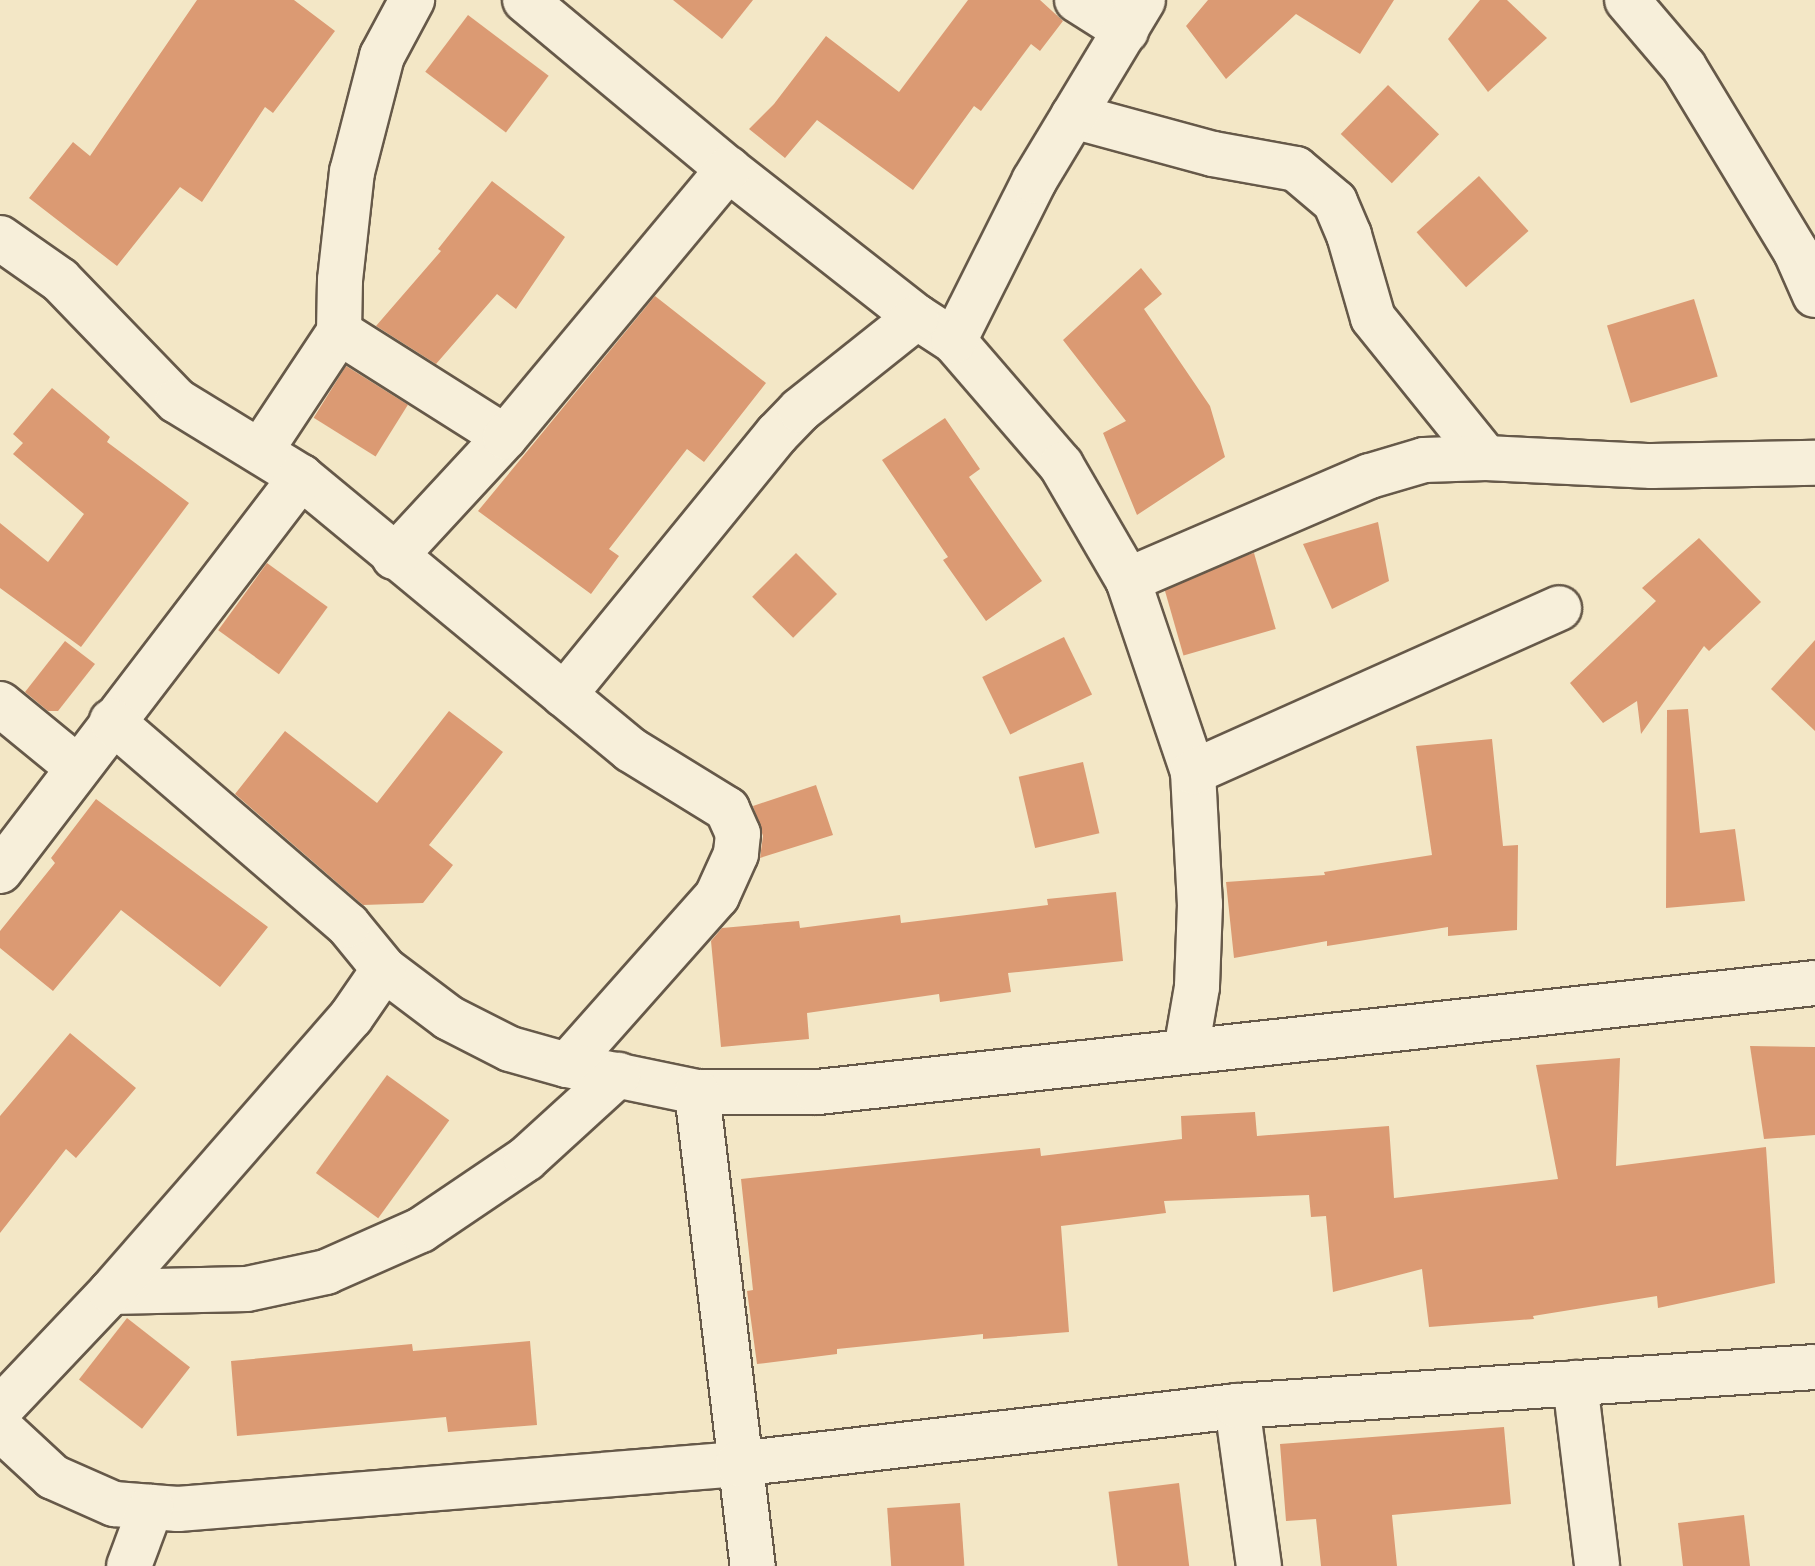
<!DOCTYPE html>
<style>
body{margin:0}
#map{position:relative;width:1815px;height:1566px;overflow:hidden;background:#f3e7c6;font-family:Vollkorn,serif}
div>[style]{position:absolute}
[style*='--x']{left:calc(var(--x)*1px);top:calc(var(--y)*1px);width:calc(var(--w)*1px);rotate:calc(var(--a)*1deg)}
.building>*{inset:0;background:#db9a73;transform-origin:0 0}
.roads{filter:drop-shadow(2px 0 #665949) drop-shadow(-2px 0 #665949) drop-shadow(0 2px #665949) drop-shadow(0 -2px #665949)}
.minor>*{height:44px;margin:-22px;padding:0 22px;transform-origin:22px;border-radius:22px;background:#f7efda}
span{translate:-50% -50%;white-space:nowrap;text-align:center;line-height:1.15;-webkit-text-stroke:6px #f7efda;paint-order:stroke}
</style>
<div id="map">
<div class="building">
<i style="clip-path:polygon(197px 0,294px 0,335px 31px,273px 113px,265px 107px,202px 202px,180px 187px,117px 266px,29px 198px,73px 142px,90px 156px)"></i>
<i style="clip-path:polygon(673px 0,753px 0,722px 39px)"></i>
<i style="clip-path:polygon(968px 0,1040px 0,1063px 21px,1040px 51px,1031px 44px,981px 111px,974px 106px,913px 190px,817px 120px,785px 158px,749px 129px,774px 104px,826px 36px,899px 92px)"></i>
<i style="clip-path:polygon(1208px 0,1394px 0,1360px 54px,1296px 14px,1226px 79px,1186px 26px)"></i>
<i style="clip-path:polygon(1480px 0,1507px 0,1547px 38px,1488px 92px,1448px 39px)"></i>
<i style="left:468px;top:15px;width:101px;height:71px;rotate:37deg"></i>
<i style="left:1388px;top:85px;width:71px;height:68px;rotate:44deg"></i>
<i style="left:1479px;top:176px;width:74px;height:84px;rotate:48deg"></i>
<i style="clip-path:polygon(492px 181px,565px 237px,516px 309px,497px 294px,436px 364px,376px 326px,441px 251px,438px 249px)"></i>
<i style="clip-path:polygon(1141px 268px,1162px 294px,1144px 309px,1210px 406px,1225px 457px,1137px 515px,1103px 433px,1126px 421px,1063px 340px)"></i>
<i style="clip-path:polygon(655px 296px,766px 383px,704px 462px,687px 449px,609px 549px,619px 556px,591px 594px,478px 511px)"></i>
<i style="left:1694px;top:299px;width:81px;height:91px;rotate:73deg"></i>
<i style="left:346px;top:366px;width:73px;height:61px;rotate:32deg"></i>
<i style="clip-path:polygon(52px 388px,110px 437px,107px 442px,189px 503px,81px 647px,0 588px,0 523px,48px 562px,84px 514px,13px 454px,23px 443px,13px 434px)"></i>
<i style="clip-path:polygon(945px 418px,980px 469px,969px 477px,1042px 581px,986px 621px,943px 560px,948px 557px,882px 460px)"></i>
<i style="clip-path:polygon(1378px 522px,1389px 581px,1332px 609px,1303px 544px)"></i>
<i style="clip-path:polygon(1699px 538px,1761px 602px,1709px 651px,1704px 646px,1641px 734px,1637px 701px,1603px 723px,1570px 683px,1656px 601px,1642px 588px)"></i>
<i style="left:796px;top:553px;width:58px;height:62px;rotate:45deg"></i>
<i style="left:1254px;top:553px;width:79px;height:96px;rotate:74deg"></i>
<i style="left:267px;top:563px;width:75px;height:83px;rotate:36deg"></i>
<i style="left:1064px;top:637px;width:64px;height:91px;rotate:64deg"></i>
<i style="clip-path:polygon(1815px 640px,1815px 731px,1771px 689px)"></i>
<i style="clip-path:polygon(65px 641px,95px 664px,58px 711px,48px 711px,25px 692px)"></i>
<i style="clip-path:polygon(1688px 709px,1700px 833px,1735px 829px,1745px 901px,1666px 908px,1667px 710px)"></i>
<i style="clip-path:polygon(449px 711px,503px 752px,429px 845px,453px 865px,423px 903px,363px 905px,235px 794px,285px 731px,377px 803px)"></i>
<i style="clip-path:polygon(1492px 739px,1503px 846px,1518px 845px,1517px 930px,1448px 936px,1448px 927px,1327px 946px,1327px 941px,1234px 958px,1226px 882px,1325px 875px,1324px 872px,1432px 855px,1416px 746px)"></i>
<i style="left:1083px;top:762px;width:73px;height:66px;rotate:77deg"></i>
<i style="clip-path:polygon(816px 785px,833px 835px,760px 858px,763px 836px,753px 806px)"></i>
<i style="clip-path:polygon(96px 799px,268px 927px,220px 987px,121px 910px,53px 991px,0 948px,0 931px,55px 863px,51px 858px)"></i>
<i style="clip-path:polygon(1116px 892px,1123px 961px,1008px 973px,1011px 992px,940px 1002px,939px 994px,807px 1013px,809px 1039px,721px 1047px,711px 941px,722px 928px,799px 921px,800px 928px,900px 915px,901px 923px,1048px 905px,1047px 899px)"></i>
<i style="clip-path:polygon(70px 1033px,136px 1088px,76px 1158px,66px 1149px,0 1233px,0 1116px)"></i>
<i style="clip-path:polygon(1750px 1046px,1815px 1047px,1815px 1135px,1764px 1139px)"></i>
<i style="clip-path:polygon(1620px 1058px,1616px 1166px,1766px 1147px,1775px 1283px,1658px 1308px,1657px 1296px,1533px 1316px,1534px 1319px,1429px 1327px,1422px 1269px,1333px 1292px,1326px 1216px,1311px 1217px,1309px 1195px,1164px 1201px,1166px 1213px,1061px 1226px,1069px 1332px,983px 1339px,983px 1334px,837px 1349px,837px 1354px,757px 1364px,747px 1291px,753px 1290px,741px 1179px,1040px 1148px,1041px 1156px,1182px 1139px,1181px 1116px,1255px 1112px,1257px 1136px,1389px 1126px,1394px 1198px,1558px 1179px,1536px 1065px)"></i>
<i style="left:387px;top:1075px;width:77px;height:121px;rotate:36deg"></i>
<i style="left:127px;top:1318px;width:80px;height:78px;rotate:38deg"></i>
<i style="clip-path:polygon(530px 1341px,537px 1425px,448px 1432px,446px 1417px,237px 1436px,231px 1361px,412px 1344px,413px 1351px)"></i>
<i style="clip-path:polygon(1504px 1427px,1511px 1504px,1392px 1515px,1397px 1566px,1321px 1566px,1316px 1519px,1286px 1521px,1280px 1444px)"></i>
<i style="left:1179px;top:1483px;width:84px;height:71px;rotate:83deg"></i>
<i style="left:960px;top:1503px;width:63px;height:73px;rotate:86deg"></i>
<i style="clip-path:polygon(1744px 1515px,1750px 1566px,1683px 1566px,1678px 1523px)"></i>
</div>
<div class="roads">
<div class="minor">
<i style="--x:525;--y:0;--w:264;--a:39.8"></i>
<i style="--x:728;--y:169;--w:240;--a:38.1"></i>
<i style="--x:917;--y:317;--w:44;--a:33"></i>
<i style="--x:954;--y:341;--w:164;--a:49.2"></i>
<i style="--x:1061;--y:465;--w:133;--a:59.8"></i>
<i style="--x:1128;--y:580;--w:203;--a:71.3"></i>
<i style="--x:1193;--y:772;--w:132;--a:87"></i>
<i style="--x:1200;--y:904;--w:83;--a:92.1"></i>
<i style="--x:1197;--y:987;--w:65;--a:99.8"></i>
<i style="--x:1077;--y:0;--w:58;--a:32.3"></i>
<i style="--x:1627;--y:0;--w:88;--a:49.6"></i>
<i style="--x:1684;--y:67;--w:216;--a:58.8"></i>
<i style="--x:1796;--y:252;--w:47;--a:66.2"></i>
<i style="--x:1073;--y:116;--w:145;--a:15.2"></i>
<i style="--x:1213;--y:154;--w:84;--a:10.2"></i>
<i style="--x:1296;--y:169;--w:51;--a:40.2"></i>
<i style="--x:1335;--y:202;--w:36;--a:67"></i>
<i style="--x:1349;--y:235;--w:86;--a:73.9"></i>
<i style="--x:1373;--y:318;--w:180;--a:51.1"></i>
<i style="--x:0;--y:238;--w:73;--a:35"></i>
<i style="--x:60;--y:280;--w:168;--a:46"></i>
<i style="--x:177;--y:401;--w:145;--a:31.5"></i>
<i style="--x:301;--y:477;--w:428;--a:39.6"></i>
<i style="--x:631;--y:750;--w:113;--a:31.6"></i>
<i style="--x:727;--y:809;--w:27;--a:66"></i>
<i style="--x:738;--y:834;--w:20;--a:96"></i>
<i style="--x:736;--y:854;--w:46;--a:114.3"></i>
<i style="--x:717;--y:896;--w:226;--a:131.6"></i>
<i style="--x:339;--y:332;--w:196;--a:32.3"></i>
<i style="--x:954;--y:341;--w:179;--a:-63.4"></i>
<i style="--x:1034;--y:181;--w:211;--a:-58.9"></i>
<i style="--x:261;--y:450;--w:141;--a:-56.5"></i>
<i style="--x:339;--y:332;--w:52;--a:-88.9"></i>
<i style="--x:340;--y:280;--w:109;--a:-83.7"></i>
<i style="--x:352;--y:172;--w:120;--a:-75.5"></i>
<i style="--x:382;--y:56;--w:64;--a:-61.8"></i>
<i style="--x:394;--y:557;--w:163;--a:-47.2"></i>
<i style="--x:505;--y:437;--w:349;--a:-50.2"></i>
<i style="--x:1128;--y:580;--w:263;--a:-23.3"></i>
<i style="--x:1370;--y:476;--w:56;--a:-16.5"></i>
<i style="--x:1424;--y:460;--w:62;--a:-1.8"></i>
<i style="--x:1486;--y:458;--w:166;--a:2.8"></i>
<i style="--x:1652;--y:466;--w:163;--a:-1.1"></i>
<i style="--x:564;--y:695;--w:337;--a:-50.8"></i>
<i style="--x:777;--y:434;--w:33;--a:-46"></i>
<i style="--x:800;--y:410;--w:149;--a:-38.5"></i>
<i style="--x:0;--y:704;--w:99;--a:39.3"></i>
<i style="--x:1193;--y:772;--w:401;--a:-24.1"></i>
<i style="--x:0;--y:871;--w:496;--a:-52.6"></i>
<i style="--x:384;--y:969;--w:81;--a:37"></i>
<i style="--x:449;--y:1018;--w:68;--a:26.9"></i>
<i style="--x:510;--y:1049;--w:59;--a:15.7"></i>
<i style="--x:567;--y:1065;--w:133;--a:11.7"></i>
<i style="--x:697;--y:1092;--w:121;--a:0"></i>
<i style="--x:818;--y:1092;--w:1003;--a:-6.24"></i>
<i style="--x:697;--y:1092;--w:477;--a:83.3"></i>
<i style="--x:111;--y:1292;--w:136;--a:-1.3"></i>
<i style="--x:247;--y:1289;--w:81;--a:-12.1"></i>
<i style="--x:326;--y:1272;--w:104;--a:-23.9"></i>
<i style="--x:421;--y:1230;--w:127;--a:-34.1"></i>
<i style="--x:526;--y:1159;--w:125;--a:-42.4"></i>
<i style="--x:1575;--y:1383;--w:184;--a:83.1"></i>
<i style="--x:1237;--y:1406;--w:162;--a:82.2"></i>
<i style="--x:0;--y:1409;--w:161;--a:-46.5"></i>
<i style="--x:111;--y:1292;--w:365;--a:-48.9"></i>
<i style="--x:351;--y:1017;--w:58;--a:-55.5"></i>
<i style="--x:384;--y:969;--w:57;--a:-129.3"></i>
<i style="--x:348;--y:925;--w:312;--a:-139.2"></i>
<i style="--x:0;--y:1428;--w:72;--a:42.8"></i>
<i style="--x:53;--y:1477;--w:67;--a:23.9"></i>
<i style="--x:114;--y:1504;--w:64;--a:4.5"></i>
<i style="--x:178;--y:1509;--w:562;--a:-4.59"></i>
<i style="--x:738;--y:1464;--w:502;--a:-6.63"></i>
<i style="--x:1237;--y:1406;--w:579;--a:-3.86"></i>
<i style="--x:129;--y:1566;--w:63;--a:-69.6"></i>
</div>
</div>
</div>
